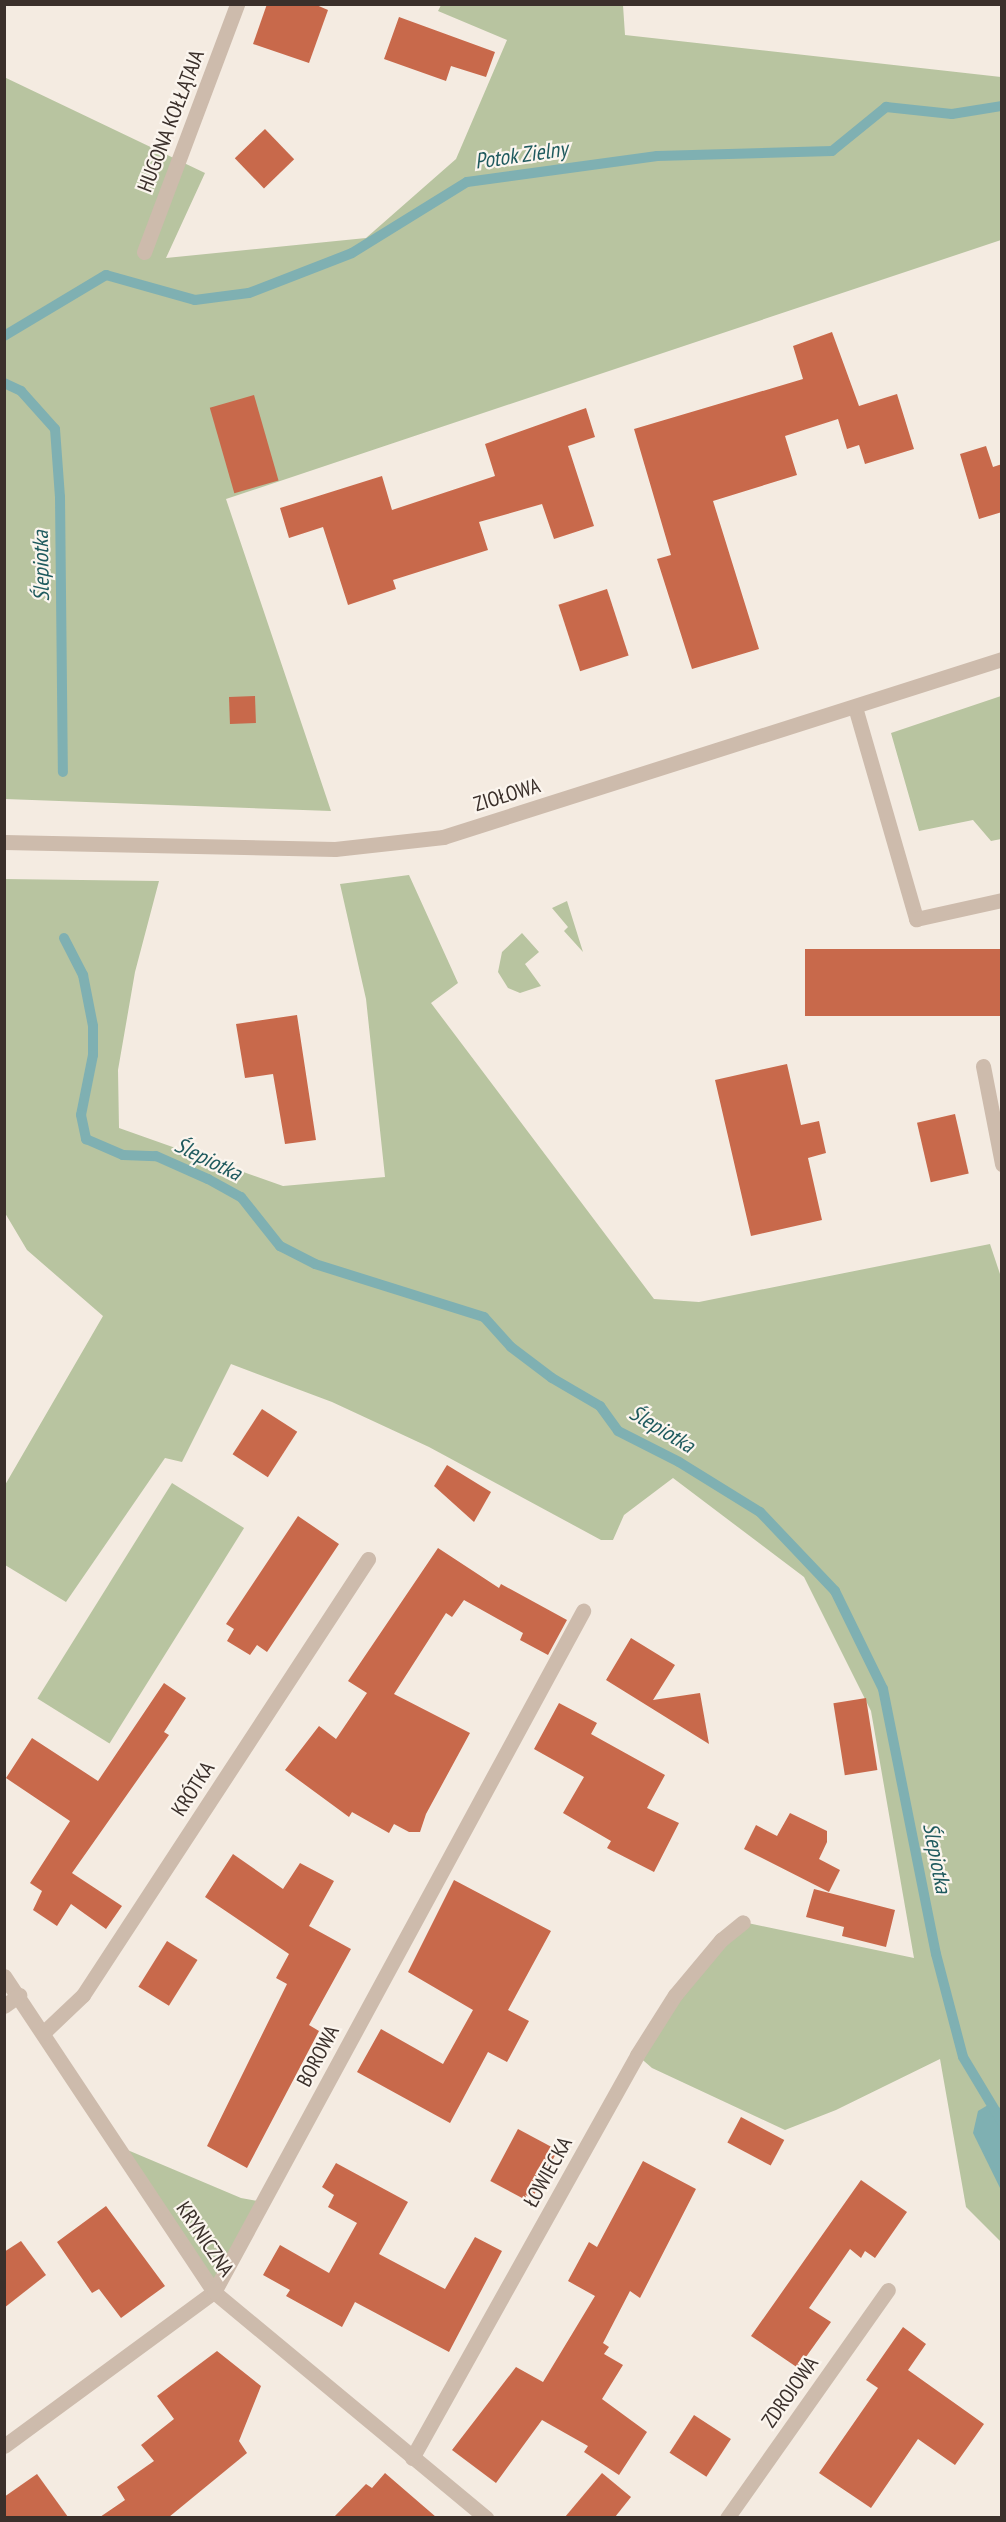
<!DOCTYPE html>
<meta charset="utf-8">
<style>
body{margin:0}
#map{position:relative;width:1006px;height:2522px;overflow:hidden;background:#f4ebe1;font-family:"PT Sans Narrow",sans-serif}
div>[style]{position:absolute}
[style*='--x']{left:calc(var(--x)*1px);top:calc(var(--y)*1px);width:calc(var(--w)*1px);rotate:calc(var(--a)*1deg)}
.green>*{inset:0;background:#b8c4a0;transform-origin:0 0}
.water>*{inset:0;background:#7fb0b2}
.stream>*{height:10px;margin:-5px;padding:0 5px;transform-origin:5px;border-radius:5px;background:#7fb0b2}
.building>*{inset:0;background:#c8694b;transform-origin:0 0}
.minor>*{height:15px;margin:-7.5px;padding:0 7.5px;transform-origin:7.5px;border-radius:7.5px;background:#cdbbac}
span{translate:-50% -50%;white-space:nowrap;text-align:center;line-height:1.15;-webkit-text-stroke:4.5px #fbf5ee;paint-order:stroke}
.street-label{font-size:21px;color:#3b302b}
.water-label{font-size:22px;color:#1f5a5e;font-style:italic}
.frame{position:absolute;inset:0;border:6px solid #3b302b;pointer-events:none}
</style>
<div id="map">
<div class="green">
<i style="clip-path:polygon(441px 5px,623px 5px,625px 35px,1001px 77px,1001px 240px,226px 499px,331px 811px,5px 799px,4px 77px,205px 173px,166px 258px,366px 238px,456px 159px,507px 40px,438px 11px)"></i>
<i style="clip-path:polygon(1001px 696px,1001px 839px,991px 841px,973px 820px,919px 831px,891px 733px)"></i>
<i style="clip-path:polygon(409px 875px,458px 983px,431px 1003px,654px 1299px,699px 1302px,990px 1244px,1002px 1280px,1001px 2242px,966px 2207px,940px 2059px,836px 2110px,785px 2130px,652px 2068px,637px 2055px,743px 1922px,914px 1958px,871px 1711px,804px 1577px,673px 1478px,624px 1515px,613px 1540px,601px 1540px,429px 1447px,332px 1402px,231px 1364px,182px 1462px,165px 1458px,66px 1602px,5px 1565px,5px 1485px,103px 1316px,27px 1250px,5px 1213px,4px 879px,159px 881px,135px 972px,118px 1070px,119px 1128px,283px 1186px,385px 1177px,366px 999px,340px 884px)"></i>
<i style="clip-path:polygon(567px 901px,583px 952px,564px 931px,568px 927px,552px 908px)"></i>
<i style="clip-path:polygon(522px 933px,539px 952px,525px 964px,541px 986px,520px 993px,508px 988px,498px 972px,502px 952px)"></i>
<i style="left:172px;top:1483px;width:85px;height:254px;rotate:32deg"></i>
<i style="clip-path:polygon(118px 2146px,241px 2198px,263px 2202px,214px 2292px)"></i>
</div>
<div class="water">
<i style="clip-path:polygon(988px 2105px,1001px 2108px,1001px 2190px,973px 2133px,978px 2111px)"></i>
</div>
<div class="stream">
<i style="--x:4;--y:336;--w:119;--a:-30.9"></i>
<i style="--x:106;--y:275;--w:92;--a:15.7"></i>
<i style="--x:195;--y:300;--w:54;--a:-7.4"></i>
<i style="--x:249;--y:293;--w:110;--a:-21.2"></i>
<i style="--x:352;--y:253;--w:135;--a:-31.7"></i>
<i style="--x:467;--y:182;--w:192;--a:-7.8"></i>
<i style="--x:657;--y:156;--w:175;--a:-1.6"></i>
<i style="--x:832;--y:151;--w:70;--a:-39.2"></i>
<i style="--x:886;--y:107;--w:66;--a:6.1"></i>
<i style="--x:952;--y:114;--w:51;--a:-9.1"></i>
<i style="--x:4;--y:383;--w:19;--a:25"></i>
<i style="--x:21;--y:391;--w:51;--a:48.2"></i>
<i style="--x:55;--y:429;--w:68;--a:85.8"></i>
<i style="--x:60;--y:497;--w:275;--a:89.4"></i>
<i style="--x:64;--y:938;--w:42;--a:62.8"></i>
<i style="--x:83;--y:975;--w:52;--a:78.9"></i>
<i style="--x:93;--y:1026;--w:29;--a:90"></i>
<i style="--x:93;--y:1055;--w:61;--a:101.3"></i>
<i style="--x:81;--y:1115;--w:25;--a:78"></i>
<i style="--x:86;--y:1139;--w:40;--a:23.4"></i>
<i style="--x:123;--y:1155;--w:33;--a:2"></i>
<i style="--x:156;--y:1156;--w:57;--a:23.9"></i>
<i style="--x:208;--y:1179;--w:38;--a:29"></i>
<i style="--x:241;--y:1197;--w:63;--a:51.5"></i>
<i style="--x:280;--y:1246;--w:39;--a:27"></i>
<i style="--x:315;--y:1264;--w:177;--a:17.4"></i>
<i style="--x:484;--y:1317;--w:40;--a:48"></i>
<i style="--x:511;--y:1347;--w:51;--a:37.1"></i>
<i style="--x:552;--y:1378;--w:56;--a:30.3"></i>
<i style="--x:600;--y:1406;--w:31;--a:54"></i>
<i style="--x:618;--y:1431;--w:68;--a:26.9"></i>
<i style="--x:679;--y:1462;--w:95;--a:31.7"></i>
<i style="--x:760;--y:1512;--w:109;--a:46.5"></i>
<i style="--x:835;--y:1591;--w:109;--a:63.9"></i>
<i style="--x:883;--y:1689;--w:270;--a:78.7"></i>
<i style="--x:936;--y:1954;--w:106;--a:75.3"></i>
<i style="--x:963;--y:2057;--w:76;--a:59"></i>
</div>
<div class="building">
<i style="clip-path:polygon(267px 4px,314px 4px,328px 10px,309px 63px,253px 44px)"></i>
<i style="clip-path:polygon(399px 17px,495px 52px,486px 77px,451px 66px,446px 81px,384px 59px)"></i>
<i style="left:265px;top:129px;width:42px;height:42px;rotate:46deg"></i>
<i style="clip-path:polygon(832px 332px,859px 406px,897px 394px,914px 449px,865px 464px,859px 445px,847px 449px,838px 419px,785px 436px,797px 475px,713px 501px,759px 649px,692px 669px,657px 559px,671px 555px,634px 429px,803px 379px,793px 346px)"></i>
<i style="left:254px;top:395px;width:89px;height:46px;rotate:74deg"></i>
<i style="clip-path:polygon(586px 408px,595px 437px,568px 446px,594px 526px,554px 539px,542px 504px,479px 522px,488px 550px,393px 580px,396px 589px,348px 605px,323px 527px,289px 538px,280px 508px,382px 476px,392px 510px,495px 476px,485px 444px)"></i>
<i style="clip-path:polygon(986px 446px,993px 467px,1002px 464px,1002px 512px,979px 519px,960px 454px)"></i>
<i style="left:607px;top:589px;width:70px;height:51px;rotate:72deg"></i>
<i style="left:255px;top:696px;width:27px;height:26px;rotate:88deg"></i>
<i style="left:1002px;top:949px;width:67px;height:197px;rotate:90deg"></i>
<i style="clip-path:polygon(297px 1015px,316px 1140px,285px 1144px,273px 1074px,245px 1078px,236px 1024px)"></i>
<i style="clip-path:polygon(787px 1064px,801px 1125px,819px 1121px,826px 1153px,808px 1158px,822px 1220px,751px 1236px,715px 1080px)"></i>
<i style="left:955px;top:1114px;width:61px;height:39px;rotate:77deg"></i>
<i style="left:262px;top:1409px;width:42px;height:54px;rotate:33deg"></i>
<i style="clip-path:polygon(447px 1465px,491px 1492px,474px 1522px,434px 1486px)"></i>
<i style="clip-path:polygon(298px 1516px,339px 1544px,267px 1652px,257px 1645px,250px 1655px,227px 1641px,234px 1629px,226px 1624px)"></i>
<i style="clip-path:polygon(438px 1548px,499px 1588px,501px 1584px,567px 1620px,548px 1655px,520px 1640px,523px 1633px,464px 1600px,452px 1617px,446px 1613px,394px 1694px,470px 1733px,426px 1814px,420px 1832px,409px 1832px,394px 1824px,389px 1833px,352px 1812px,349px 1817px,285px 1770px,319px 1726px,336px 1739px,367px 1693px,348px 1681px)"></i>
<i style="clip-path:polygon(631px 1638px,675px 1665px,653px 1700px,700px 1693px,709px 1744px,606px 1680px)"></i>
<i style="clip-path:polygon(164px 1683px,186px 1698px,164px 1732px,169px 1735px,72px 1873px,122px 1906px,106px 1929px,71px 1904px,57px 1926px,33px 1910px,42px 1891px,30px 1883px,70px 1821px,6px 1778px,32px 1738px,98px 1781px)"></i>
<i style="left:866px;top:1698px;width:73px;height:33px;rotate:81deg"></i>
<i style="clip-path:polygon(559px 1703px,597px 1723px,591px 1734px,665px 1775px,647px 1808px,679px 1823px,654px 1872px,607px 1848px,611px 1841px,563px 1813px,584px 1777px,534px 1749px)"></i>
<i style="clip-path:polygon(790px 1813px,827px 1831px,827px 1842px,819px 1859px,840px 1870px,829px 1892px,744px 1849px,756px 1825px,777px 1836px)"></i>
<i style="clip-path:polygon(233px 1854px,283px 1889px,300px 1863px,334px 1881px,309px 1926px,351px 1949px,309px 2025px,319px 2031px,247px 2168px,207px 2146px,287px 1984px,276px 1978px,289px 1954px,205px 1897px)"></i>
<i style="clip-path:polygon(454px 1880px,551px 1931px,508px 2010px,529px 2021px,507px 2062px,488px 2052px,450px 2123px,357px 2072px,381px 2029px,443px 2064px,473px 2010px,408px 1972px)"></i>
<i style="clip-path:polygon(814px 1889px,895px 1910px,886px 1947px,842px 1936px,844px 1927px,806px 1917px)"></i>
<i style="left:167px;top:1941px;width:36px;height:54px;rotate:32deg"></i>
<i style="left:741px;top:2117px;width:49px;height:29px;rotate:28deg"></i>
<i style="left:518px;top:2129px;width:45px;height:59px;rotate:28deg"></i>
<i style="clip-path:polygon(643px 2161px,696px 2189px,640px 2298px,630px 2291px,603px 2343px,609px 2347px,604px 2354px,623px 2365px,602px 2399px,647px 2432px,619px 2475px,584px 2452px,588px 2446px,542px 2420px,496px 2483px,452px 2450px,516px 2367px,543px 2382px,595px 2296px,568px 2281px,589px 2242px,597px 2247px)"></i>
<i style="clip-path:polygon(336px 2163px,408px 2202px,379px 2254px,445px 2289px,475px 2237px,502px 2251px,449px 2352px,355px 2302px,342px 2327px,286px 2296px,290px 2290px,263px 2275px,280px 2245px,329px 2273px,357px 2223px,328px 2207px,334px 2195px,322px 2187px)"></i>
<i style="clip-path:polygon(861px 2180px,907px 2212px,875px 2258px,865px 2251px,861px 2258px,850px 2249px,809px 2308px,831px 2322px,798px 2368px,751px 2336px)"></i>
<i style="clip-path:polygon(106px 2206px,165px 2286px,121px 2318px,99px 2289px,92px 2293px,57px 2242px)"></i>
<i style="clip-path:polygon(21px 2241px,46px 2275px,4px 2308px,4px 2252px)"></i>
<i style="clip-path:polygon(903px 2327px,926px 2344px,908px 2370px,984px 2424px,955px 2465px,918px 2439px,871px 2508px,819px 2473px,878px 2388px,866px 2380px)"></i>
<i style="clip-path:polygon(217px 2351px,261px 2386px,239px 2441px,247px 2453px,169px 2517px,100px 2517px,125px 2500px,117px 2487px,154px 2461px,141px 2445px,174px 2419px,157px 2396px)"></i>
<i style="left:694px;top:2415px;width:44px;height:45px;rotate:33deg"></i>
<i style="clip-path:polygon(385px 2473px,436px 2517px,334px 2517px,366px 2484px,372px 2488px)"></i>
<i style="clip-path:polygon(602px 2473px,631px 2497px,615px 2517px,565px 2517px)"></i>
<i style="clip-path:polygon(37px 2474px,68px 2517px,4px 2517px,4px 2497px)"></i>
</div>
<div class="minor">
<i style="--x:144;--y:252;--w:265;--a:-69.4"></i>
<i style="--x:855;--y:707;--w:221;--a:73.9"></i>
<i style="--x:916;--y:919;--w:88;--a:-12.5"></i>
<i style="--x:4;--y:842;--w:331;--a:1.2"></i>
<i style="--x:335;--y:849;--w:109;--a:-6.3"></i>
<i style="--x:443;--y:837;--w:587;--a:-17.66"></i>
<i style="--x:983;--y:1066;--w:100;--a:79"></i>
<i style="--x:4;--y:1976;--w:379;--a:56.4"></i>
<i style="--x:214;--y:2292;--w:354;--a:39.7"></i>
<i style="--x:4;--y:2006;--w:19;--a:-36"></i>
<i style="--x:43;--y:2033;--w:55;--a:-43.5"></i>
<i style="--x:83;--y:1995;--w:521;--a:-56.83"></i>
<i style="--x:4;--y:2446;--w:260;--a:-36.3"></i>
<i style="--x:214;--y:2292;--w:775;--a:-61.55"></i>
<i style="--x:412;--y:2458;--w:462;--a:-60.8"></i>
<i style="--x:637;--y:2055;--w:71;--a:-57.7"></i>
<i style="--x:675;--y:1995;--w:72;--a:-50.1"></i>
<i style="--x:721;--y:1940;--w:28;--a:-39"></i>
<i style="--x:727;--y:2518;--w:279;--a:-54.8"></i>
</div>
<div class="street-label">
<span style="left:171px;top:121px;rotate:-69deg">HUGONA KOŁŁĄTAJA</span>
<span style="left:507px;top:795px;rotate:-17deg">ZIOŁOWA</span>
<span style="left:193px;top:1789px;rotate:-57deg">KRÓTKA</span>
<span style="left:318px;top:2056px;rotate:-62deg">BOROWA</span>
<span style="left:548px;top:2172px;rotate:-61deg">ŁOWIECKA</span>
<span style="left:205px;top:2239px;rotate:56deg">KRYNICZNA</span>
<span style="left:790px;top:2392px;rotate:-55deg">ZDROJOWA</span>
</div>
<div class="water-label">
<span style="left:521px;top:155px;rotate:-8deg">Potok Zielny</span>
<span style="left:41px;top:566px;rotate:-91deg">Ślepiotka</span>
<span style="left:208px;top:1159px;rotate:26deg">Ślepiotka</span>
<span style="left:662px;top:1429px;rotate:31deg">Ślepiotka</span>
<span style="left:937px;top:1858px;rotate:79deg">Ślepiotka</span>
</div>
<div class="frame"></div>
</div>
